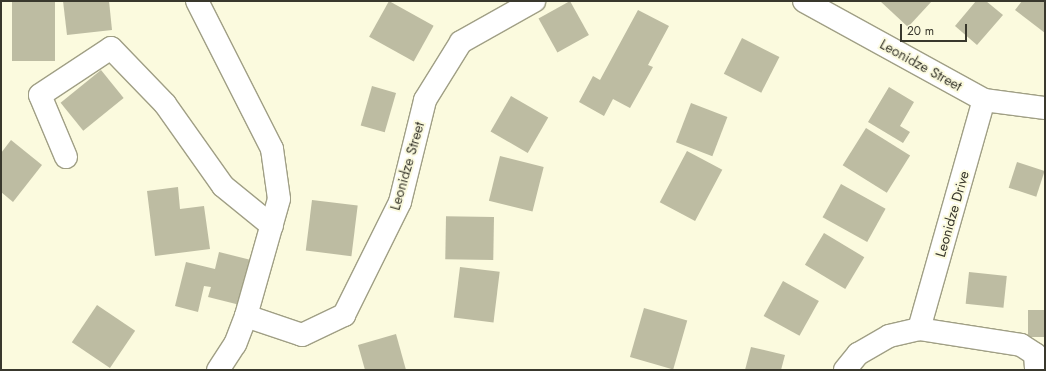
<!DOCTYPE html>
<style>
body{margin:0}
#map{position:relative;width:1046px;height:371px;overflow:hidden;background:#fbfade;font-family:Jost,sans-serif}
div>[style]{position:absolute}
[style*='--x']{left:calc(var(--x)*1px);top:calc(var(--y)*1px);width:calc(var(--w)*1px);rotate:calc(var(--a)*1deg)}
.building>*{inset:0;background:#bdbca2;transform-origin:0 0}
.roads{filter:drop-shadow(1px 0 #a09f85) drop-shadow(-1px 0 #a09f85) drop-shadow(0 1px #a09f85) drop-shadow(0 -1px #a09f85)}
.minor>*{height:22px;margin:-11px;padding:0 11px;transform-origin:11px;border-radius:11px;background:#fff}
span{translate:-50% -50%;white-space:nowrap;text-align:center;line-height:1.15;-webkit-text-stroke:4px #fbfade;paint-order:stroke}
.street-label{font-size:14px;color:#39382d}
.frame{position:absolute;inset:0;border:2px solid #39382d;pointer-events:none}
.scale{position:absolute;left:900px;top:24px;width:67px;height:18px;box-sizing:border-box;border:2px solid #39382d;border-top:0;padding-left:5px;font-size:12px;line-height:14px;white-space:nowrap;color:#39382d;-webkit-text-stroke:3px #fbfade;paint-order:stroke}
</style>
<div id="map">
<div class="building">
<i style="left:12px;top:1px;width:43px;height:60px"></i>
<i style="clip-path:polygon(63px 1px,109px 1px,112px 30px,67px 35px)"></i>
<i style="left:389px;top:1px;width:51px;height:41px;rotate:29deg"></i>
<i style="left:570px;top:1px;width:39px;height:36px;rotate:61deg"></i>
<i style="clip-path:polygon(880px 1px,932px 1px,908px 27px)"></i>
<i style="clip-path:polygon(976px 1px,986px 1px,1003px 15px,977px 45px,955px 26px)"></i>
<i style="clip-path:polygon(1022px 1px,1045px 1px,1045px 33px,1015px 10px)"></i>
<i style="clip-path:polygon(638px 10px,669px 26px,648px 65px,653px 67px,630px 108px,613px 99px,604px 116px,579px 102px,593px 76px,600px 80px)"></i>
<i style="left:742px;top:38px;width:42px;height:40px;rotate:27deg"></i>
<i style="left:101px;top:70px;width:36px;height:52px;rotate:51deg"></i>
<i style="left:372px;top:86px;width:25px;height:41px;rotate:16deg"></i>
<i style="clip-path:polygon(889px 87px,914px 102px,900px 126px,910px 132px,903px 143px,868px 122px)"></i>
<i style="left:511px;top:96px;width:43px;height:41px;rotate:30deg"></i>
<i style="left:691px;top:103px;width:39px;height:42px;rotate:21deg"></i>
<i style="left:866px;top:128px;width:52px;height:44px;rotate:32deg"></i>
<i style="clip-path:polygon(11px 140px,42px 165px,13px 202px,1px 192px,1px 153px)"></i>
<i style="left:687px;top:151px;width:40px;height:58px;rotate:28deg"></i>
<i style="left:500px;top:156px;width:45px;height:46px;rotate:14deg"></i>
<i style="left:1017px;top:162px;width:29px;height:27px;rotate:18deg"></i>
<i style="left:841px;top:184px;width:51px;height:38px;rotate:29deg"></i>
<i style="clip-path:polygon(178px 187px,180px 209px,204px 206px,210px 249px,155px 256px,147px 191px)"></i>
<i style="left:312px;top:200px;width:46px;height:51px;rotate:7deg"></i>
<i style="left:494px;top:217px;width:43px;height:48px;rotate:91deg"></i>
<i style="left:824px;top:233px;width:47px;height:37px;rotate:31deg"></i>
<i style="clip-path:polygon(219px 252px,251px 260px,240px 305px,208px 297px,211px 287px,204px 286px,198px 312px,175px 306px,186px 262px,215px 269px)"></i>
<i style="left:460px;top:267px;width:40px;height:51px;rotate:7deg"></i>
<i style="left:969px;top:272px;width:38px;height:32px;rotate:6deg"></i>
<i style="left:783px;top:281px;width:41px;height:40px;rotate:29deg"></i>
<i style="left:97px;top:305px;width:46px;height:45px;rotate:34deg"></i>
<i style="left:644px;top:308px;width:45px;height:51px;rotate:16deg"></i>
<i style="left:1028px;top:310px;width:17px;height:27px"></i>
<i style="clip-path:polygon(396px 334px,406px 370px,365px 370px,358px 345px)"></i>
<i style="clip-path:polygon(751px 347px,785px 355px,781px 370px,745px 370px)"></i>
</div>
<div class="roads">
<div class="minor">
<i style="--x:197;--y:1;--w:166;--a:63.1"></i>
<i style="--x:272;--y:149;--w:50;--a:82"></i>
<i style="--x:279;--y:199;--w:122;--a:105.8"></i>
<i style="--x:246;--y:316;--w:30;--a:111"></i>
<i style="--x:235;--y:344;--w:31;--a:123"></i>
<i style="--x:804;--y:1;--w:205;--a:28.8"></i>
<i style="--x:984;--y:100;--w:62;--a:7.5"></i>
<i style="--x:66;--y:157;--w:67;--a:-112.8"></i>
<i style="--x:40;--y:95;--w:85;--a:-33.5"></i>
<i style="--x:111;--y:48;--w:78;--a:46"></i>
<i style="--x:165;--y:104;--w:100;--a:54.7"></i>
<i style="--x:223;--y:186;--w:63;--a:39.2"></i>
<i style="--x:246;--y:316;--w:59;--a:18.7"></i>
<i style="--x:302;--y:335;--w:47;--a:-25.5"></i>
<i style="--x:344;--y:315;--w:126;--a:-63.6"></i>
<i style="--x:400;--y:202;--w:105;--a:-76.2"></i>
<i style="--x:425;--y:100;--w:68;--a:-58.2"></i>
<i style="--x:461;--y:42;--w:84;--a:-29.3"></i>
<i style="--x:919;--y:329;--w:238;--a:-74.2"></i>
<i style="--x:845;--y:370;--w:21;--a:-51"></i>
<i style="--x:858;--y:354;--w:36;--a:-30"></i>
<i style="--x:889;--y:336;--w:31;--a:-13"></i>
<i style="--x:919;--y:329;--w:103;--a:8.9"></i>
<i style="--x:1021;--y:345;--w:17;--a:33"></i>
<i style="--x:1035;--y:354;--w:16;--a:86"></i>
</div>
</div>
<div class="street-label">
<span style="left:921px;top:65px;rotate:29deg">Leonidze Street</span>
<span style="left:407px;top:166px;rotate:-74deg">Leonidze Street</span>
<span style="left:952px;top:214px;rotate:-74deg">Leonidze Drive</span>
</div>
<div class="frame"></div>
<div class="scale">20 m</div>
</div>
